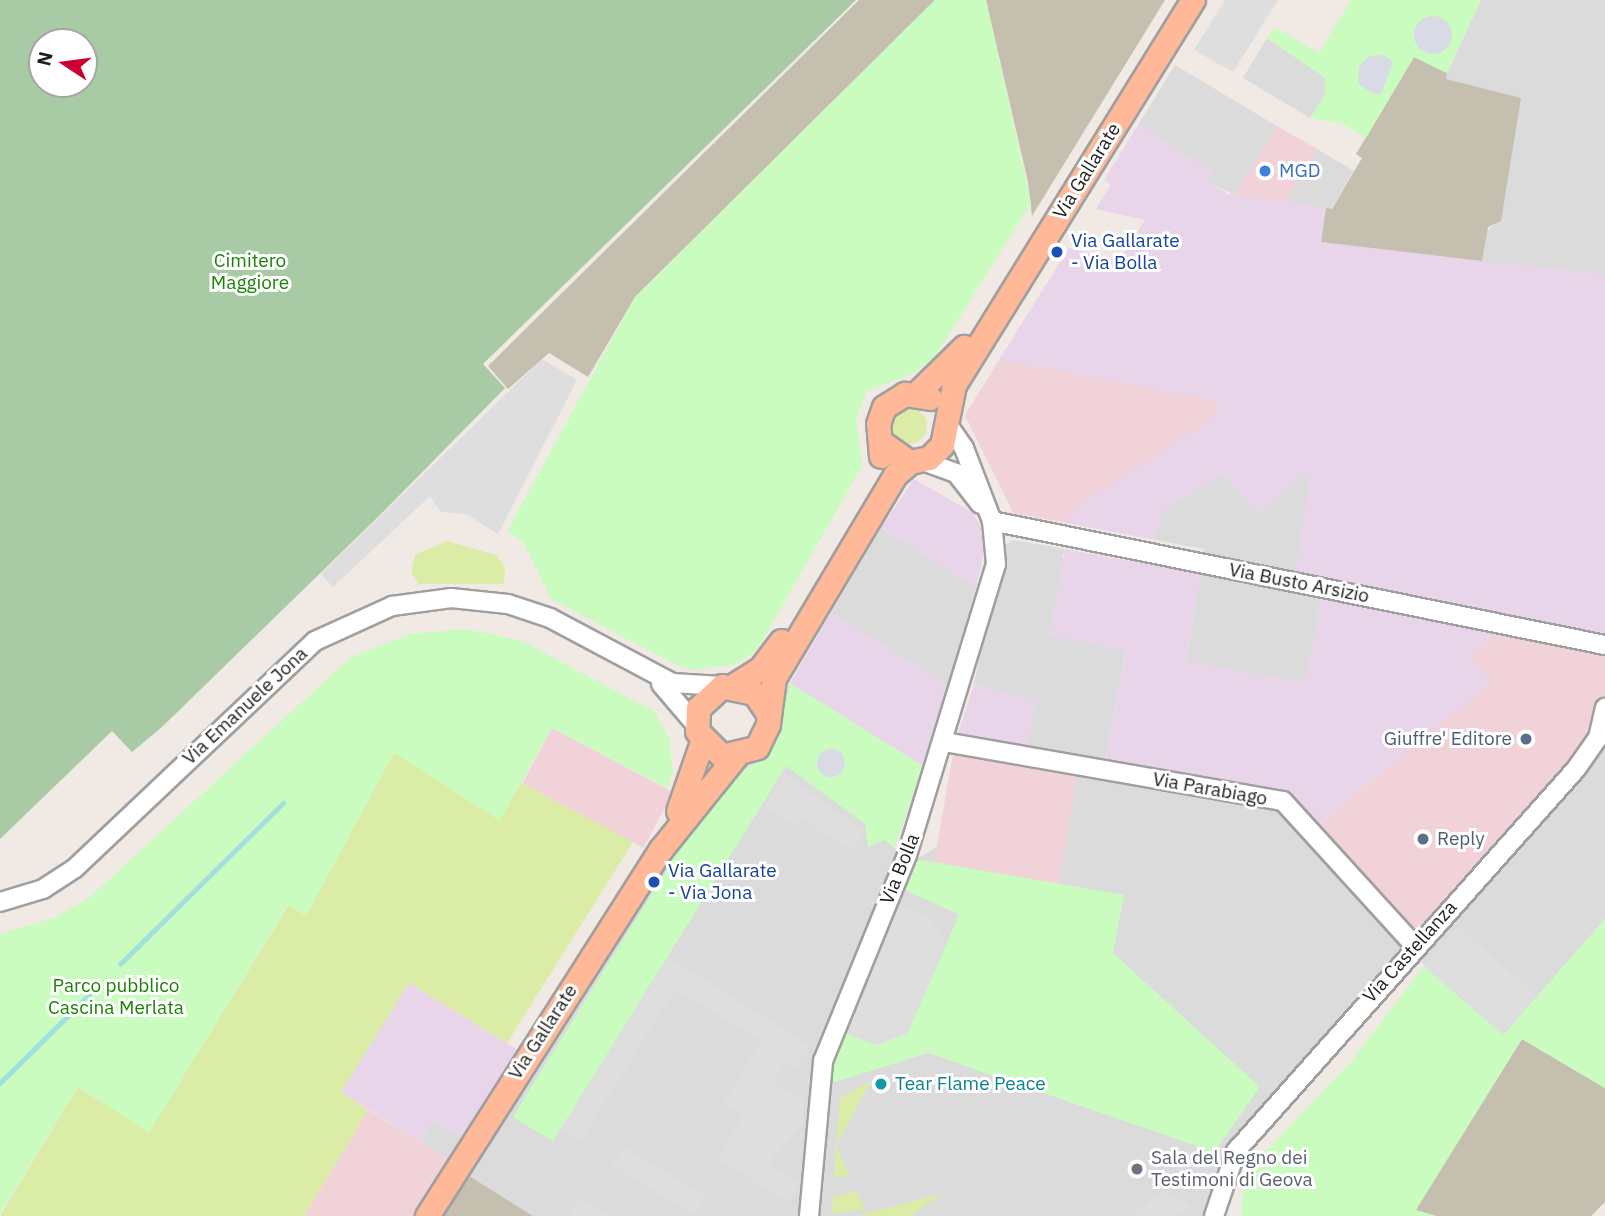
<!DOCTYPE html>
<style>
body{margin:0}
#map{position:relative;width:1605px;height:1216px;overflow:hidden;background:#f0e9e4;font-family:"IBM Plex Sans",sans-serif}
div>[style]{position:absolute}
[style*='--x']{left:calc(var(--x)*1px);top:calc(var(--y)*1px);width:calc(var(--w)*1px);rotate:calc(var(--a)*1deg)}
.residential>*{inset:0;background:#dcdbdb;transform-origin:0 0}
.commercial>*{inset:0;background:#f1d2d9;transform-origin:0 0}
.industrial>*{inset:0;background:#e8d5e9}
.construction>*{inset:0;background:#c5bfaf}
.grass>*{inset:0;background:#dbeca7}
.round{border-radius:50%}
.cemetery>*{inset:0;background:#a8caa4}
.park>*{inset:0;background:#c9fcbe}
.parking>*{inset:0;background:#dedede;transform-origin:0 0}
.plaza>*{inset:0;background:#d8dbe5}
.stream>*{height:4.5px;margin:-2.25px;padding:0 2.25px;transform-origin:2.25px;border-radius:2.25px;background:#a2e0dd}
.roads{filter:drop-shadow(2px 0 #9f9f9f) drop-shadow(-2px 0 #9f9f9f) drop-shadow(0 2px #9f9f9f) drop-shadow(0 -2px #9f9f9f)}
.minor>*{height:18px;margin:-9px;padding:0 9px;transform-origin:9px;border-radius:9px;background:#fff}
.major>*{height:23px;margin:-11.5px;padding:0 11.5px;transform-origin:11.5px;border-radius:11.5px;background:#ffb999}
.dots>*{width:19px;height:19px;translate:-50% -50%;box-sizing:border-box;border:4px solid #fff;border-radius:50%}
span{translate:-50% -50%;white-space:nowrap;text-align:center;line-height:1.15;-webkit-text-stroke:6px #fff;paint-order:stroke}
.street-label{font-size:19px;color:#1e1e1e}
.shop-label{font-size:19px;color:#366cbe}
.left{translate:0 -50%;text-align:left}
.transit-label{font-size:19px;color:#164399}
.park-label{font-size:19px;color:#1c8206}
.service-label{font-size:19px;color:#4e5e75}
.right{translate:-100% -50%;text-align:right}
.culture-label{font-size:19px;color:#0d838f}
.worship-label{font-size:19px;color:#5b616d}
.north{position:absolute;left:28px;top:28px;width:70px;height:70px;box-sizing:border-box;background:#fff;border:2px solid #a5a5a5;border-radius:50%;rotate:283deg;font-size:19px;font-weight:700;line-height:28px;text-align:center;color:#1e1e1e}
.north::after{content:'';display:block;margin:auto;width:24px;height:32px;background:#cc0035;clip-path:polygon(50% 0,100% 100%,50% 72%,0 100%)}
</style>
<div id="map">
<div class="residential">
<i style="clip-path:polygon(1481px 0,1605px 0,1605px 275px,1482px 261px,1486px 233px,1497px 222px,1445px 78px)"></i>
<i style="clip-path:polygon(1267px 38px,1326px 78px,1325px 95px,1310px 118px,1243px 78px)"></i>
<i style="clip-path:polygon(1175px 65px,1277px 126px,1235px 195px,1207px 182px,1212px 172px,1138px 125px)"></i>
<i style="clip-path:polygon(1317px 149px,1354px 171px,1331px 209px,1285px 202px)"></i>
<i style="clip-path:polygon(1311px 470px,1323px 590px,1308px 675px,1298px 682px,1186px 662px,1204px 549px,1155px 540px,1161px 511px,1221px 474px)"></i>
<i style="clip-path:polygon(881px 528px,976px 587px,949px 686px,831px 613px)"></i>
<i style="clip-path:polygon(1013px 540px,1065px 549px,1062px 557px,1126px 650px,1104px 767px,1026px 753px,1035px 701px,974px 684px,1003px 547px)"></i>
<i style="clip-path:polygon(790px 683px,923px 766px,894px 848px,907px 855px,916px 859px,1079px 765px,1281px 806px,1409px 946px,1245px 1136px,1213px 1216px,533px 1216px,458px 1169px)"></i>
<i style="clip-path:polygon(1605px 725px,1605px 919px,1505px 1033px,1412px 955px)"></i>
<i style="left:433px;top:1120px;width:42px;height:25px;rotate:31deg"></i>
</div>
<div class="commercial">
<i style="clip-path:polygon(1277px 126px,1317px 149px,1285px 202px,1235px 195px)"></i>
<i style="clip-path:polygon(999px 360px,1217px 400px,1213px 419px,1075px 509px,1067px 523px,1013px 513px,965px 415px)"></i>
<i style="clip-path:polygon(1504px 627px,1605px 648px,1605px 696px,1595px 736px,1409px 946px,1310px 832px,1490px 683px,1470px 656px)"></i>
<i style="left:552px;top:728px;width:137px;height:63px;rotate:28deg"></i>
<i style="left:955px;top:743px;width:126px;height:122px;rotate:10deg"></i>
<i style="clip-path:polygon(368px 1110px,456px 1163px,424px 1216px,304px 1216px)"></i>
</div>
<div class="industrial">
<i style="clip-path:polygon(1138px 125px,1213px 172px,1208px 182px,1228px 194px,1326px 208px,1321px 242px,1605px 275px,1605px 638px,1294px 579px,1311px 470px,1258px 514px,1221px 474px,1161px 511px,1155px 540px,1067px 523px,1074px 509px,1212px 419px,1217px 401px,999px 360px,1069px 248px,1119px 261px,1145px 220px,1096px 209px,1111px 184px,1104px 180px)"></i>
<i style="clip-path:polygon(914px 479px,973px 513px,981px 527px,984px 553px,976px 587px,881px 528px)"></i>
<i style="clip-path:polygon(1065px 549px,1200px 574px,1186px 661px,1298px 682px,1308px 674px,1323px 590px,1504px 627px,1470px 656px,1491px 683px,1314px 828px,1299px 810px,1104px 767px,1126px 651px,1048px 635px)"></i>
<i style="clip-path:polygon(831px 613px,949px 686px,923px 766px,790px 683px)"></i>
<i style="clip-path:polygon(974px 684px,1036px 701px,1025px 756px,955px 743px)"></i>
<i style="clip-path:polygon(409px 983px,526px 1055px,469px 1142px,434px 1120px,420px 1141px,340px 1092px)"></i>
</div>
<div class="construction">
<i style="clip-path:polygon(859px 0,935px 0,635px 297px,588px 377px,549px 353px,508px 389px,488px 366px)"></i>
<i style="clip-path:polygon(986px 0,1165px 0,1032px 216px,1028px 182px)"></i>
<i style="clip-path:polygon(1414px 57px,1447px 73px,1446px 79px,1521px 98px,1501px 221px,1488px 227px,1482px 261px,1321px 242px,1326px 208px,1332px 209px,1362px 158px,1356px 154px)"></i>
<i style="clip-path:polygon(1522px 1039px,1605px 1088px,1605px 1202px,1591px 1216px,1436px 1216px,1415px 1210px)"></i>
<i style="clip-path:polygon(458px 1169px,533px 1216px,430px 1216px)"></i>
</div>
<div class="grass">
<i class="round" style="left:891px;top:408px;width:36px;height:36px"></i>
<i style="clip-path:polygon(446px 541px,496px 555px,505px 567px,504px 584px,419px 584px,411px 573px,415px 555px)"></i>
<i style="clip-path:polygon(394px 752px,499px 820px,521px 783px,633px 842px,507px 1043px,409px 983px,341px 1092px,368px 1110px,304px 1216px,0 1216px,78px 1087px,149px 1132px,289px 905px,306px 916px)"></i>
<i style="clip-path:polygon(871px 1081px,836px 1145px,849px 1176px,834px 1177px,836px 1145px,840px 1098px)"></i>
<i style="clip-path:polygon(856px 1191px,865px 1209px,832px 1214px,833px 1197px)"></i>
<i style="clip-path:polygon(943px 1193px,910px 1216px,857px 1216px)"></i>
</div>
<div class="cemetery">
<i style="clip-path:polygon(evenodd,0 0,856px 0,483px 364px,505px 388px,382px 513px,162px 727px,132px 752px,112px 731px,0 839px,0 0,42px 42px,84px 42px,84px 84px,42px 84px,42px 42px)"></i>
</div>
<div class="park">
<i style="clip-path:polygon(935px 0,986px 0,1031px 203px,936px 355px,916px 372px,867px 391px,856px 418px,862px 466px,757px 650px,736px 664px,693px 670px,677px 665px,551px 599px,524px 543px,508px 530px,635px 297px)"></i>
<i style="clip-path:polygon(1351px 0,1481px 0,1447px 73px,1414px 57px,1366px 138px,1341px 123px,1310px 118px,1325px 94px,1325px 78px,1267px 38px,1275px 27px,1319px 53px)"></i>
<i style="clip-path:polygon(466px 629px,522px 641px,655px 712px,669px 739px,673px 774px,667px 788px,552px 728px,500px 820px,394px 753px,306px 916px,288px 905px,149px 1133px,78px 1087px,0 1213px,0 934px,54px 918px,90px 897px,351px 657px,410px 634px)"></i>
<i style="clip-path:polygon(790px 683px,923px 766px,894px 848px,884px 840px,868px 847px,865px 824px,786px 766px,553px 1141px,514px 1118px,517px 1110px,721px 783px,759px 761px,777px 737px)"></i>
<i style="clip-path:polygon(916px 859px,1124px 895px,1113px 953px,1260px 1087px,1214px 1152px,928px 1053px,829px 1084px,841px 1031px,907px 1034px,957px 920px,958px 914px,903px 889px)"></i>
<i style="clip-path:polygon(1605px 919px,1605px 1088px,1522px 1039px,1416px 1210px,1436px 1216px,1241px 1216px,1246px 1172px,1351px 1062px,1424px 966px,1505px 1033px)"></i>
</div>
<div class="parking">
<i style="clip-path:polygon(1225px 0,1278px 0,1233px 72px,1194px 50px)"></i>
<i style="clip-path:polygon(542px 359px,577px 380px,498px 534px,466px 514px,441px 512px,430px 496px,333px 587px,321px 574px)"></i>
<i style="clip-path:polygon(785px 774px,864px 832px,852px 850px,800px 818px,795px 826px,765px 807px)"></i>
<i style="clip-path:polygon(897px 904px,930px 916px,946px 946px,907px 1034px,875px 1045px,841px 1032px)"></i>
<i style="left:1458px;top:927px;width:104px;height:52px;rotate:41deg"></i>
<i style="clip-path:polygon(668px 957px,811px 1046px,796px 1068px,786px 1062px,773px 1083px,805px 1099px,802px 1126px,768px 1163px,800px 1183px,788px 1203px,717px 1158px,742px 1117px,723px 1104px,761px 1041px,675px 989px,581px 1141px,561px 1129px)"></i>
<i style="left:624px;top:1146px;width:97px;height:22px;rotate:32deg"></i>
<i style="clip-path:polygon(1163px 1191px,1191px 1206px,1177px 1216px,1132px 1216px)"></i>
<i style="clip-path:polygon(580px 1197px,609px 1216px,568px 1216px)"></i>
</div>
<div class="plaza">
<i class="round" style="left:1414px;top:16px;width:38px;height:38px"></i>
<i style="clip-path:polygon(1383px 55px,1393px 62px,1381px 94px,1372px 93px,1358px 83px,1359px 67px,1369px 56px)"></i>
<i class="round" style="left:817px;top:749px;width:28px;height:28px"></i>
</div>
<div class="stream">
<i style="--x:120;--y:964;--w:229;--a:-44.6"></i>
<i style="--x:0;--y:1083;--w:125;--a:-44.7"></i>
</div>
<div class="roads">
<div class="minor">
<i style="--x:923;--y:461;--w:35;--a:20"></i>
<i style="--x:956;--y:473;--w:39;--a:52"></i>
<i style="--x:992;--y:521;--w:625;--a:11.44"></i>
<i style="--x:661;--y:684;--w:54;--a:49.5"></i>
<i style="--x:944;--y:742;--w:344;--a:9.9"></i>
<i style="--x:1283;--y:801;--w:196;--a:47.7"></i>
<i style="--x:0;--y:902;--w:45;--a:-16.8"></i>
<i style="--x:43;--y:889;--w:38;--a:-33"></i>
<i style="--x:75;--y:868;--w:330;--a:-43.4"></i>
<i style="--x:315;--y:641;--w:85;--a:-24.4"></i>
<i style="--x:392;--y:606;--w:60;--a:-7.7"></i>
<i style="--x:451;--y:598;--w:57;--a:6"></i>
<i style="--x:508;--y:604;--w:44;--a:18.4"></i>
<i style="--x:550;--y:618;--w:138;--a:28"></i>
<i style="--x:672;--y:683;--w:50;--a:3.4"></i>
<i style="--x:809;--y:1216;--w:156;--a:-84.8"></i>
<i style="--x:823;--y:1061;--w:222;--a:-67.8"></i>
<i style="--x:907;--y:855;--w:304;--a:-73"></i>
<i style="--x:996;--y:564;--w:43;--a:-95.3"></i>
<i style="--x:992;--y:521;--w:78;--a:-111"></i>
<i style="--x:964;--y:448;--w:32;--a:-125"></i>
<i style="--x:1214;--y:1216;--w:69;--a:-71.3"></i>
<i style="--x:1236;--y:1151;--w:511;--a:-48.33"></i>
<i style="--x:1576;--y:769;--w:38;--a:-55"></i>
<i style="--x:1598;--y:738;--w:31;--a:-77"></i>
</div>
<div class="major">
<i style="--x:917;--y:393;--w:66;--a:-44.4"></i>
<i style="--x:881;--y:442;--w:35;--a:35"></i>
<i style="--x:910;--y:462;--w:19;--a:-12"></i>
<i style="--x:929;--y:458;--w:18;--a:-45"></i>
<i style="--x:942;--y:445;--w:61;--a:-78.7"></i>
<i style="--x:954;--y:385;--w:453;--a:-58.2"></i>
<i style="--x:881;--y:456;--w:32;--a:-95"></i>
<i style="--x:878;--y:424;--w:18;--a:-71"></i>
<i style="--x:884;--y:407;--w:25;--a:-32"></i>
<i style="--x:905;--y:394;--w:25;--a:9"></i>
<i style="--x:734;--y:685;--w:31;--a:-32"></i>
<i style="--x:760;--y:669;--w:35;--a:-53"></i>
<i style="--x:767;--y:712;--w:23;--a:-124"></i>
<i style="--x:754;--y:693;--w:33;--a:-168"></i>
<i style="--x:722;--y:686;--w:33;--a:137"></i>
<i style="--x:698;--y:708;--w:23;--a:92"></i>
<i style="--x:697;--y:731;--w:35;--a:45"></i>
<i style="--x:722;--y:756;--w:36;--a:-14"></i>
<i style="--x:757;--y:747;--w:25;--a:-64"></i>
<i style="--x:768;--y:724;--w:46;--a:-82.6"></i>
<i style="--x:774;--y:678;--w:236;--a:-59.2"></i>
<i style="--x:895;--y:475;--w:20;--a:-41"></i>
<i style="--x:678;--y:811;--w:73;--a:-70.8"></i>
<i style="--x:427;--y:1216;--w:435;--a:-57.5"></i>
<i style="--x:661;--y:849;--w:118;--a:-51.2"></i>
</div>
</div>
<div class="dots">
<i style="left:1265px;top:171px;background:#3f7fe0"></i>
<i style="left:1057px;top:252px;background:#1a4fb4"></i>
<i style="left:1526px;top:739px;background:#5c6f8a"></i>
<i style="left:1423px;top:839px;background:#5c6f8a"></i>
<i style="left:654px;top:882px;background:#1a4fb4"></i>
<i style="left:881px;top:1084px;background:#0f9aa8"></i>
<i style="left:1137px;top:1169px;background:#6b7280"></i>
</div>
<div class="street-label">
<span style="left:1087px;top:171px;rotate:-58deg">Via Gallarate</span>
<span style="left:1299px;top:583px;rotate:11deg">Via Busto Arsizio</span>
<span style="left:245px;top:706px;rotate:-43deg">Via Emanuele Jona</span>
<span style="left:1210px;top:789px;rotate:10deg">Via Parabiago</span>
<span style="left:900px;top:869px;rotate:-68deg">Via Bolla</span>
<span style="left:1410px;top:952px;rotate:-48deg">Via Castellanza</span>
<span style="left:543px;top:1032px;rotate:-57deg">Via Gallarate</span>
</div>
<div class="shop-label">
<span class="left" style="left:1279px;top:171px">MGD</span>
</div>
<div class="transit-label">
<span class="left" style="left:1071px;top:252px">Via Gallarate<br>- Via Bolla</span>
<span class="left" style="left:668px;top:882px">Via Gallarate<br>- Via Jona</span>
</div>
<div class="park-label">
<span style="left:250px;top:272px">Cimitero<br>Maggiore</span>
<span style="left:116px;top:997px">Parco pubblico<br>Cascina Merlata</span>
</div>
<div class="service-label">
<span class="right" style="left:1512px;top:739px">Giuffre' Editore</span>
<span class="left" style="left:1437px;top:839px">Reply</span>
</div>
<div class="culture-label">
<span class="left" style="left:895px;top:1084px">Tear Flame Peace</span>
</div>
<div class="worship-label">
<span class="left" style="left:1151px;top:1169px">Sala del Regno dei<br>Testimoni di Geova</span>
</div>
<div class="north">N</div>
</div>
